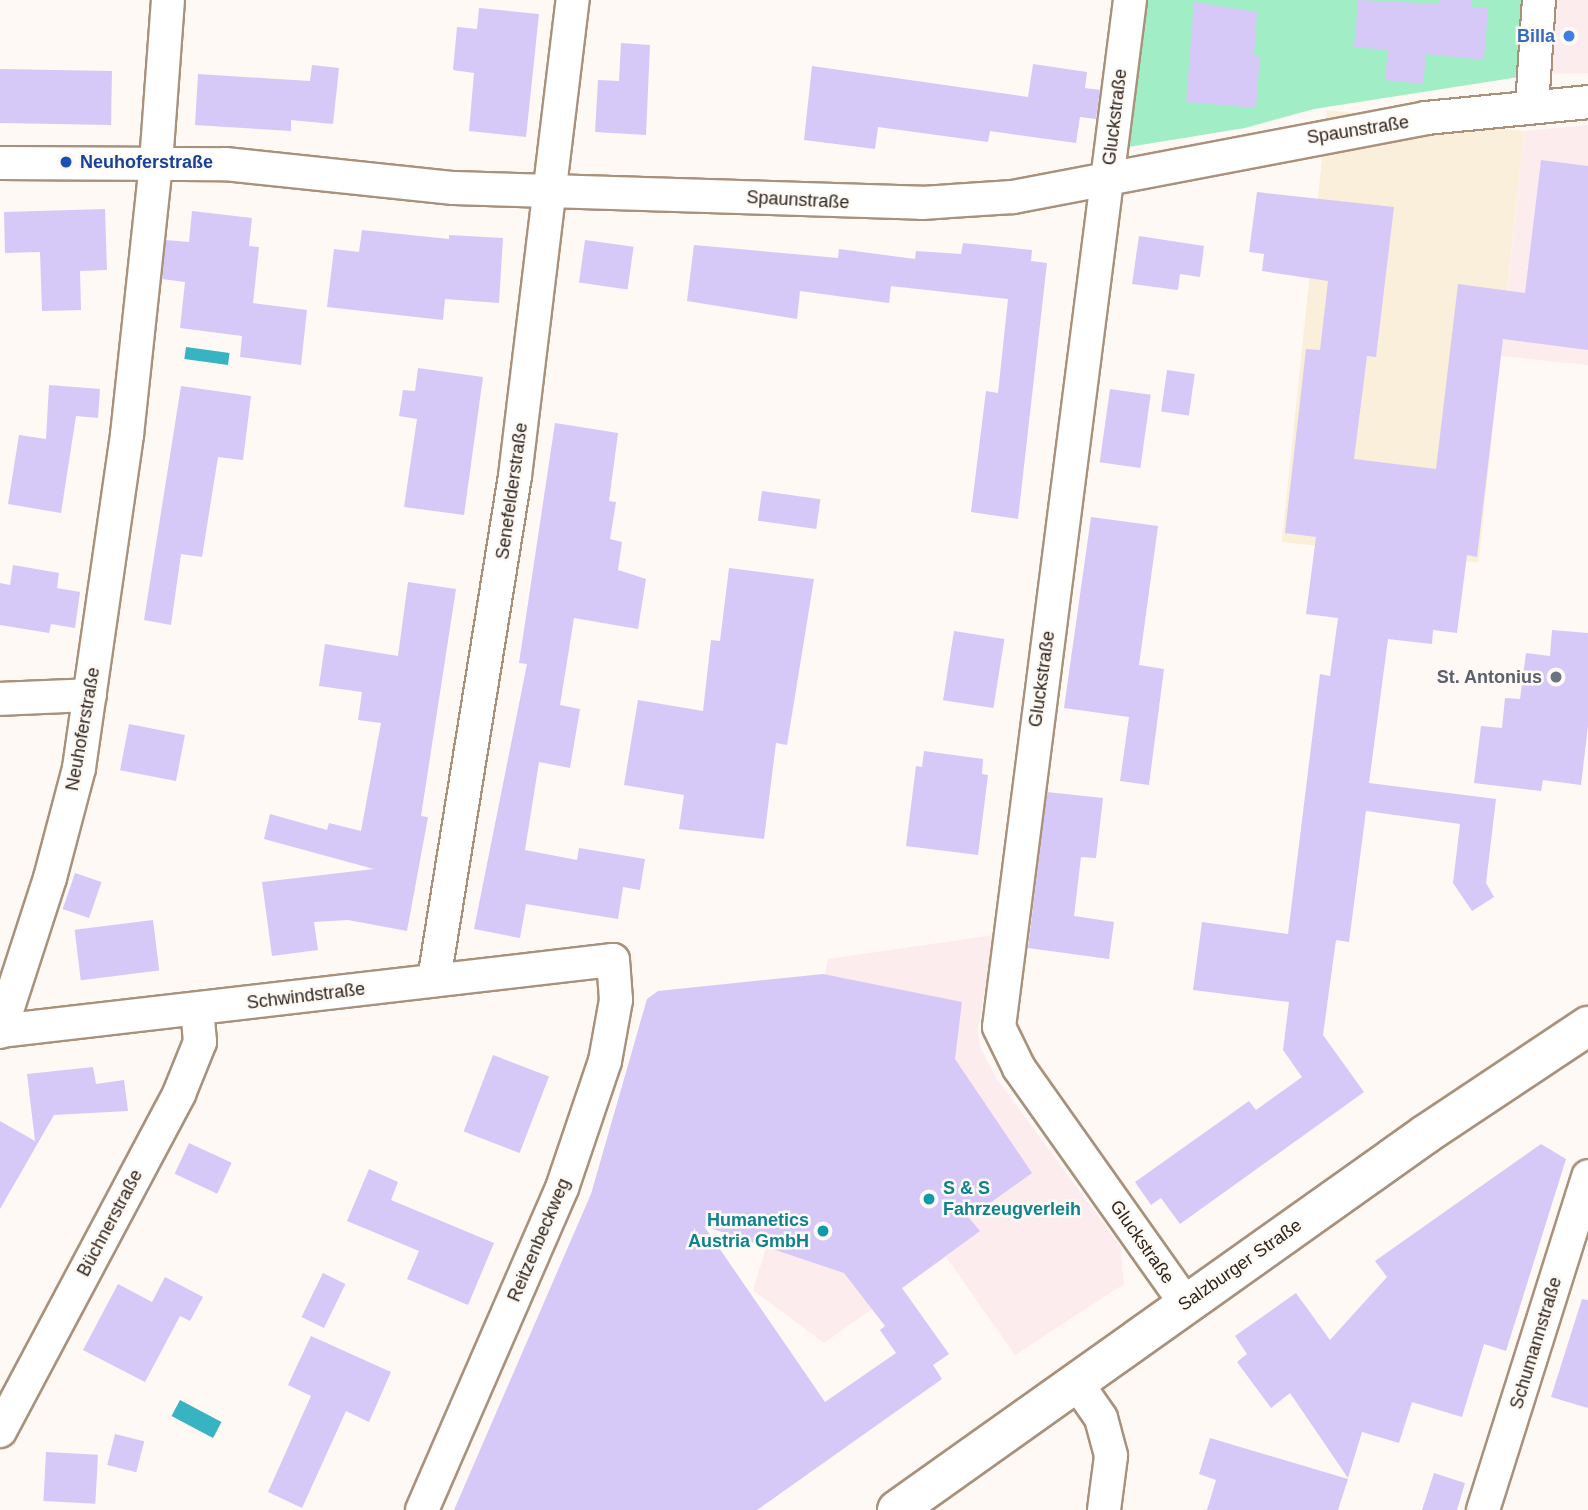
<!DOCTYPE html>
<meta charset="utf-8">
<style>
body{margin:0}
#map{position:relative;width:1588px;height:1510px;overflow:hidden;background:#fef9f5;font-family:Helvetica,sans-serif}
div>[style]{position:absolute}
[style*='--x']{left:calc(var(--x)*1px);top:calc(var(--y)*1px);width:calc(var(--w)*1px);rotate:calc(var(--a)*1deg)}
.commercial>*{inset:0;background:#fcecee}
.industrial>*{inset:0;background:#faefda;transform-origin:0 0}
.green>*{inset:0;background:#a1edc5}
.water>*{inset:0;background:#37b3c1;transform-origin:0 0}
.building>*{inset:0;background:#d6c9f7;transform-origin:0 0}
.roads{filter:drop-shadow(2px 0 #a9917c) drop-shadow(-2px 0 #a9917c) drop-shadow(0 2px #a9917c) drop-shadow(0 -2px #a9917c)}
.street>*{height:32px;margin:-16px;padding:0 16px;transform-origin:16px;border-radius:16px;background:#fff}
.primary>*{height:38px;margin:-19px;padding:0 19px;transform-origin:19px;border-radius:19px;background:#fff}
.dots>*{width:19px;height:19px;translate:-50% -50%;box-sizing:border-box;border:4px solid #fef9f5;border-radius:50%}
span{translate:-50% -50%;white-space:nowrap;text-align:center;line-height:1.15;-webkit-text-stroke:5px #fef9f5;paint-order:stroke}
.shop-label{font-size:18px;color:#366cbe;font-weight:700}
.right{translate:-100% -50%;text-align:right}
.street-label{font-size:18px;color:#2d231b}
.transit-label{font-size:18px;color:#164399;font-weight:700}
.left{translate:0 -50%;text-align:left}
.worship-label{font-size:18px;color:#5b616d;font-weight:700}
.culture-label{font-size:18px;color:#0d838f;font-weight:700}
</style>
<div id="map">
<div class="commercial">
<i style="clip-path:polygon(1554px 0,1588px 0,1588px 73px,1546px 74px)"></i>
<i style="clip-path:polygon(1588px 125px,1588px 365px,1501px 356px,1524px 131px)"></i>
<i style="clip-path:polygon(994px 935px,978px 1030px,980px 1047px,997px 1079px,1120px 1246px,1124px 1284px,1015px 1355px,946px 1257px,824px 1343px,753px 1290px,775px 1219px,828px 959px)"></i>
</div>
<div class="industrial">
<i style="left:1524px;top:131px;width:434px;height:198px;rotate:96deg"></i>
</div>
<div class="green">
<i style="clip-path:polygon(1142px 0,1528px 0,1519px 77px,1314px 109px,1245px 128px,1122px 148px)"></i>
</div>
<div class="water">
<i style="left:186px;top:347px;width:44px;height:12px;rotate:8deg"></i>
<i style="left:180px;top:1400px;width:47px;height:18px;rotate:28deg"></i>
</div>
<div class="building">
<i style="clip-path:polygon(1358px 0,1440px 4px,1440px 0,1472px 0,1471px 7px,1488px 8px,1484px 60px,1426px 54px,1423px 84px,1385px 80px,1388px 50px,1354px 47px)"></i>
<i style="clip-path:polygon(1194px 2px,1257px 12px,1254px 55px,1260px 55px,1256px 108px,1186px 102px)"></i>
<i style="clip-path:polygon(479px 8px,539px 14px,526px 137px,469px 131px,474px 73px,453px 70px,457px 27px,477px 29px)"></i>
<i style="clip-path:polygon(621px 43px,650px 45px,646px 135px,595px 132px,598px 80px,619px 81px)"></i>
<i style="clip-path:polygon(1033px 64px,1087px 72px,1085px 88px,1100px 90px,1096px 119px,1080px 117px,1076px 143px,990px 131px,988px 142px,878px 127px,875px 149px,804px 140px,812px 66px,1028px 97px)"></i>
<i style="clip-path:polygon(312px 65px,339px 68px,333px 124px,291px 120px,291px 131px,195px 125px,198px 74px,310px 81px)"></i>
<i style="left:0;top:69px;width:112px;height:54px;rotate:1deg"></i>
<i style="clip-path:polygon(1541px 160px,1588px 166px,1588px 350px,1503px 339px,1477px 557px,1467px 555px,1457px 633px,1433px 630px,1432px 644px,1388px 639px,1369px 783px,1496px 799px,1486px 883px,1494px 897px,1472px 911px,1453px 883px,1460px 824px,1366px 811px,1349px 942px,1336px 940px,1323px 1035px,1364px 1092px,1180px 1224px,1161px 1198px,1151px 1205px,1135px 1182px,1249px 1101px,1256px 1110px,1302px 1077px,1283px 1050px,1289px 1002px,1193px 990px,1202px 922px,1288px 934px,1320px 674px,1330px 676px,1338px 618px,1306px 614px,1316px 537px,1285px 533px,1306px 349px,1320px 350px,1328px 281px,1262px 271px,1264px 254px,1249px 252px,1257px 192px,1394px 207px,1376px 357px,1367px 356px,1354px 459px,1436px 469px,1458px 284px,1525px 293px)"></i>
<i style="clip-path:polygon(105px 209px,107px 270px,80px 271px,81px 310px,42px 311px,40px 252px,5px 253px,4px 212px)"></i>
<i style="clip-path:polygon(192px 211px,252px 218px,249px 246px,259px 247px,253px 303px,307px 310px,301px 365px,240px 357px,242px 336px,180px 328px,185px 282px,162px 279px,166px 240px,189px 242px)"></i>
<i style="clip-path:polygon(362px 230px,449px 239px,449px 235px,503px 238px,499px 303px,445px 299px,443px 320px,327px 307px,334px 249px,359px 252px)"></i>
<i style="clip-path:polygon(1139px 236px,1204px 246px,1200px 277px,1180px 274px,1178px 290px,1132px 284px)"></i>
<i style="left:585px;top:240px;width:49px;height:43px;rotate:8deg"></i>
<i style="clip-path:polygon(963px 243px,1032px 250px,1031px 261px,1047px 263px,1018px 519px,971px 512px,986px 391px,998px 393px,1008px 299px,891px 286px,889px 303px,800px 291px,797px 319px,687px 301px,694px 245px,838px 258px,839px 249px,915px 259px,916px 251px,961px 254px)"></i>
<i style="clip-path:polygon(418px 368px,483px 377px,464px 515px,404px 507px,417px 419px,399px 416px,403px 390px,415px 391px)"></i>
<i style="left:1167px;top:370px;width:28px;height:42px;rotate:8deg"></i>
<i style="clip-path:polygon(49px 385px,100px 389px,98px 418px,76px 416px,61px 513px,8px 504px,19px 435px,46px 439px)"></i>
<i style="clip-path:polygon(181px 386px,251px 396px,243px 460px,218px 457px,202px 557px,181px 554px,171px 625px,144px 620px)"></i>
<i style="left:1110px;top:389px;width:41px;height:74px;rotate:8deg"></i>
<i style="clip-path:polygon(555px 423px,618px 433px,609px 501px,616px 502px,610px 539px,622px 542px,618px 570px,646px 579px,638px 629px,574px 618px,560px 705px,580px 709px,570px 768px,539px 762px,525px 850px,577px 860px,579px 848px,645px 859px,640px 890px,623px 887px,618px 919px,526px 904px,520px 938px,474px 929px,527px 664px,519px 663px)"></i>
<i style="left:762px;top:491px;width:59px;height:30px;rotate:8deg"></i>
<i style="clip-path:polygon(1091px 517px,1158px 526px,1139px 665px,1164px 669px,1149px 785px,1120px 781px,1129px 717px,1064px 708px)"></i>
<i style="clip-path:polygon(13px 565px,59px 573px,57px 588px,80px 592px,75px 628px,51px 624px,49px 633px,0 625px,0 583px,10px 585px)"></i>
<i style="clip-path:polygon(729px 568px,814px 579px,787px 745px,776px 743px,764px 839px,679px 829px,684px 795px,624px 785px,638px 700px,703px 711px,711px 640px,720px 641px)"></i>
<i style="clip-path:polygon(408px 582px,456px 589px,421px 816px,428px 817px,407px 931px,348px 920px,314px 922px,318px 950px,272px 956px,262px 882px,374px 869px,264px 839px,270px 814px,327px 830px,329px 823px,361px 831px,381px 723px,358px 720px,362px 692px,319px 686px,325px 644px,398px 656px)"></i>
<i style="clip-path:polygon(1552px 630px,1588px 633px,1588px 726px,1581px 785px,1543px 780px,1541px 791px,1474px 783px,1481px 726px,1502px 728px,1505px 698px,1520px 699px,1526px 653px,1550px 656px)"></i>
<i style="left:954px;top:631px;width:51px;height:70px;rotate:9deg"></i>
<i style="left:129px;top:724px;width:57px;height:47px;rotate:11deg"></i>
<i style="clip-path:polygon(924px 751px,983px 759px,982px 774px,988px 775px,978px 855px,906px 846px,916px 766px,922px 767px)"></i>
<i style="clip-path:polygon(1047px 792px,1103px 798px,1096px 858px,1081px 857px,1074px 916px,1114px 922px,1109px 959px,1028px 948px)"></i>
<i style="left:75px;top:873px;width:28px;height:38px;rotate:19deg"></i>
<i style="left:153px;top:920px;width:51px;height:79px;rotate:83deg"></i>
<i style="clip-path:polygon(evenodd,823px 974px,962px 1002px,955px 1059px,1032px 1173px,969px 1218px,980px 1231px,902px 1288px,949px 1354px,933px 1365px,942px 1379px,757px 1510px,454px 1510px,591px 1194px,647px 999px,658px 991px,823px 974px,704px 1226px,844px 1273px,885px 1326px,880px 1330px,896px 1353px,825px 1402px,704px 1226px)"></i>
<i style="left:493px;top:1055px;width:60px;height:82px;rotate:21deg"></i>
<i style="clip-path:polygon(93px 1067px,96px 1084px,124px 1080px,128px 1111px,54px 1115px,0 1209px,0 1121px,35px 1141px,27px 1074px)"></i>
<i style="left:189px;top:1143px;width:47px;height:34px;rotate:25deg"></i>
<i style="clip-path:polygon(1541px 1144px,1566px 1159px,1506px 1351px,1484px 1344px,1462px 1417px,1412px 1402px,1399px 1443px,1362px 1432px,1348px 1478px,1290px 1393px,1271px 1408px,1237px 1362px,1247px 1354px,1235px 1336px,1296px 1293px,1330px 1340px,1387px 1277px,1375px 1261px)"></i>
<i style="clip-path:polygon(369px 1169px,398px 1182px,391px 1200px,494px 1243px,468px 1305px,407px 1279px,419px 1251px,347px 1221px)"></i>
<i style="left:323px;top:1273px;width:25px;height:49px;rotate:26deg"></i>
<i style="clip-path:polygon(165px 1277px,203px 1297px,190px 1321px,180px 1316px,145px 1382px,83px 1350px,118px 1284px,152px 1302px)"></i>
<i style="clip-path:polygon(1582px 1299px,1588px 1300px,1588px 1408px,1551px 1397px)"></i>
<i style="clip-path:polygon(311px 1336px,391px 1372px,369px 1422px,346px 1411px,302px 1508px,268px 1492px,311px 1396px,288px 1385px)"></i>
<i style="left:115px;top:1434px;width:30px;height:32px;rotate:14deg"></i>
<i style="clip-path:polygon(1210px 1438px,1348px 1479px,1338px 1510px,1207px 1510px,1216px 1480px,1199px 1474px)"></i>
<i style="left:46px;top:1452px;width:52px;height:49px;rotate:3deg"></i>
<i style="clip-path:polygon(1434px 1473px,1465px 1483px,1457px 1510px,1422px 1510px)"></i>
</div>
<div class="roads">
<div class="street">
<i style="--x:1130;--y:0;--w:1035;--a:97.27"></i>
<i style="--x:999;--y:1027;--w:46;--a:64"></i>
<i style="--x:1019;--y:1068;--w:289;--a:54.7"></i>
<i style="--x:1532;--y:107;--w:107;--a:-86.3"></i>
<i style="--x:0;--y:163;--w:225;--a:0.3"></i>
<i style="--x:225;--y:164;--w:230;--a:6"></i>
<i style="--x:454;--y:188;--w:468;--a:1.8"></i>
<i style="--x:922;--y:203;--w:91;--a:-3.8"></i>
<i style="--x:1013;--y:197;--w:420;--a:-10.8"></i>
<i style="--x:1426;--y:118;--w:163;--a:-5.6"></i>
<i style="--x:0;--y:699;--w:90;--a:-2.5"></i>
<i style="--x:434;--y:980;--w:510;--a:-80.87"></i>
<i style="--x:515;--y:476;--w:480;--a:-83.1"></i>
<i style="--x:0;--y:1031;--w:617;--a:-6.61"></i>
<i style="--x:613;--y:960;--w:40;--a:85.7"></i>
<i style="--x:616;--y:1000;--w:62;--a:100.2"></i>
<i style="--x:605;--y:1061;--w:134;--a:108.7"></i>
<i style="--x:562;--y:1188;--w:351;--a:113.5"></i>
<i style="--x:0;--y:1032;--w:162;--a:-72"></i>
<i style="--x:50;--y:878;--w:114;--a:-75.2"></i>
<i style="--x:79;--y:768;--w:336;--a:-81.8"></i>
<i style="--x:127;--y:435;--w:274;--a:-83.9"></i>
<i style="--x:156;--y:163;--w:163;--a:-85.8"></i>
<i style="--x:1076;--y:1382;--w:44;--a:55.2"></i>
<i style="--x:1101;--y:1418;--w:39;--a:75"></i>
<i style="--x:1111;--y:1456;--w:54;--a:97.4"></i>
<i style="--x:0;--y:1431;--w:382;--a:-62"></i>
<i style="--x:179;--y:1094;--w:56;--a:-68"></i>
<i style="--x:200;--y:1042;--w:33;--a:-95"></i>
<i style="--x:1483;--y:1510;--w:350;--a:-72.5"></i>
</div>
<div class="primary">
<i style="--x:897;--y:1510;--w:649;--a:-35.4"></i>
<i style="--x:1426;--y:1134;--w:195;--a:-33.7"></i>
</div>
</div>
<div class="dots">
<i style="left:1569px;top:36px;background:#3f7fe0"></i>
<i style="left:66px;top:162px;background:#1a4fb4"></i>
<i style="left:1556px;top:677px;background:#6b7280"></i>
<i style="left:929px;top:1199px;background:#0f9aa8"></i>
<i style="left:823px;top:1231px;background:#0f9aa8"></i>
</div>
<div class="shop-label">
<span class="right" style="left:1555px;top:36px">Billa</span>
</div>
<div class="street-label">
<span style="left:1115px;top:117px;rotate:-83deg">Gluckstraße</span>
<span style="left:1358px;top:130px;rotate:-9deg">Spaunstraße</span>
<span style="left:798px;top:200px;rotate:3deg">Spaunstraße</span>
<span style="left:512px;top:491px;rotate:-82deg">Senefelderstraße</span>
<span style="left:1042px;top:679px;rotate:-82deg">Gluckstraße</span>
<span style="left:83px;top:729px;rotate:-80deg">Neuhoferstraße</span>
<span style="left:306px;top:996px;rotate:-7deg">Schwindstraße</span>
<span style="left:110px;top:1223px;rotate:-62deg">Büchnerstraße</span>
<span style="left:539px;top:1240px;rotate:-67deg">Reitzenbeckweg</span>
<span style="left:1142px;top:1242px;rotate:55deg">Gluckstraße</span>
<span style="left:1240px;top:1265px;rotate:-35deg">Salzburger Straße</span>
<span style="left:1536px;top:1343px;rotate:-73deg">Schumannstraße</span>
</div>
<div class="transit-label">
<span class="left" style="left:80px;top:162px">Neuhoferstraße</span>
</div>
<div class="worship-label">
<span class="right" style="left:1542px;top:677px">St. Antonius</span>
</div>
<div class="culture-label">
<span class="left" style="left:943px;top:1199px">S &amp; S<br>Fahrzeugverleih</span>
<span class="right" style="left:809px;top:1231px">Humanetics<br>Austria GmbH</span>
</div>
</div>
